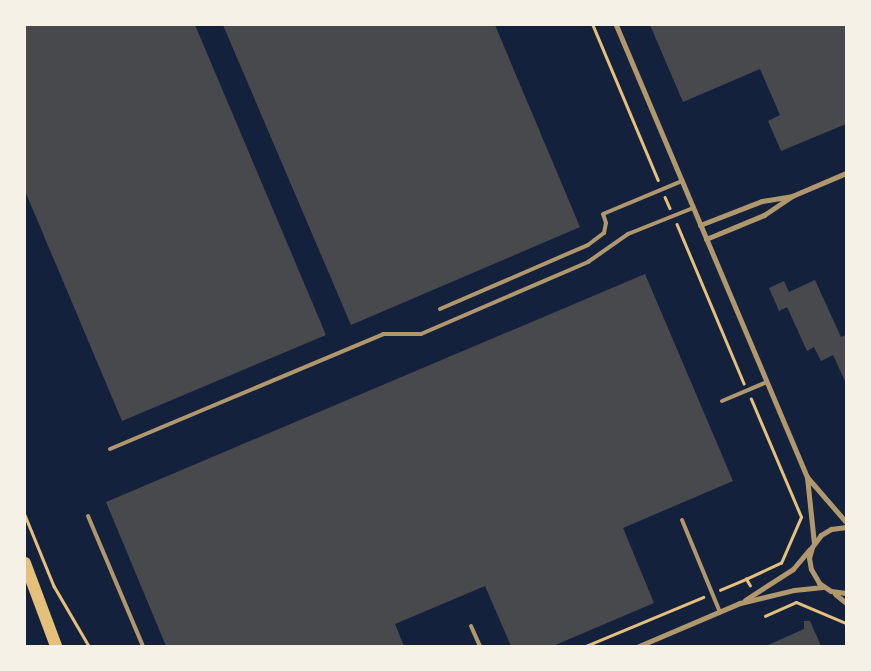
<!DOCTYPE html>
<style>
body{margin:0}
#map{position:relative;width:871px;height:671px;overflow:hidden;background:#14213d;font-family:"Source Sans 3",sans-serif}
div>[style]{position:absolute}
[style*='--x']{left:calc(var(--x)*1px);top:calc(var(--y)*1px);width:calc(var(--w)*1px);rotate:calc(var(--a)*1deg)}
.building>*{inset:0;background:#48494c}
.path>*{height:2.5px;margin:-1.25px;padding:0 1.25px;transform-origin:1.25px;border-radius:1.25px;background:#e5c07b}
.service>*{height:4px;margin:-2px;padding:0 2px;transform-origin:2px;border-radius:2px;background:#b1986c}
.minor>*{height:5px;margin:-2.5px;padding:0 2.5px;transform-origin:2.5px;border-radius:2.5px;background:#b1986c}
.trunk>*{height:12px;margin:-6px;padding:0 6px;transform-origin:6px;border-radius:6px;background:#e5c07b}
span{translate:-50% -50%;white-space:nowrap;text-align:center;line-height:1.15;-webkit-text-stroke:4.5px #f6f1e7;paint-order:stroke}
.frame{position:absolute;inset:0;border:26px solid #f6f1e7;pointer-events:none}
</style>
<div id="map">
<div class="building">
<i style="clip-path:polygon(25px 25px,195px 25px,326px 335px,122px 421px,25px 191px)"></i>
<i style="clip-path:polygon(223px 25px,495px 25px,580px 227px,351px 325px)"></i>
<i style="clip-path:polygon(650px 25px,846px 25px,846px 124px,781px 151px,768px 121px,780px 115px,760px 69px,683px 102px)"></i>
<i style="clip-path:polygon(645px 274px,733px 481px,623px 528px,654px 603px,553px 646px,511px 646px,485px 586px,395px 624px,404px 646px,166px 646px,106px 502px)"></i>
<i style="clip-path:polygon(815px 280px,841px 337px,846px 335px,846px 383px,833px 355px,821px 361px,814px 347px,807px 351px,787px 307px,779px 311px,769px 288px,784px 281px,789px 292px)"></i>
<i style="clip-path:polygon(804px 621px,810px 621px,821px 646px,766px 646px,804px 629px)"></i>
</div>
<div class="path">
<i style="--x:593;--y:25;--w:168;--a:67.2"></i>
<i style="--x:665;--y:197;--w:12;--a:66"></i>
<i style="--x:677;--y:224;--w:173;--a:67.2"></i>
<i style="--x:25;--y:515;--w:77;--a:67.8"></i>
<i style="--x:54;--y:586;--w:69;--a:59.7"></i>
<i style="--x:750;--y:586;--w:8;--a:-120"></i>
<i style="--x:746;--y:579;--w:38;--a:-25"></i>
<i style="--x:781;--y:563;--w:50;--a:-66.5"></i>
<i style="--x:801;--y:517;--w:128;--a:-113"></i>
<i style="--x:720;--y:590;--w:28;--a:-23"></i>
<i style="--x:765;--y:616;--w:34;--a:-24"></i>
<i style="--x:796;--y:602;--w:54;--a:22.8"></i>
<i style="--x:586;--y:646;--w:127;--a:-22.7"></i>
</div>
<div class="service">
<i style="--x:440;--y:309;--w:161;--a:-23.4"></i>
<i style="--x:588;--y:245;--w:20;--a:-37"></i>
<i style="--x:604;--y:233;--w:10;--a:-79"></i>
<i style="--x:606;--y:223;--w:9;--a:-108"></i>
<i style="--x:603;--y:214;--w:86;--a:-22.7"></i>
<i style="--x:722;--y:401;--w:49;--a:-22.9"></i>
<i style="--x:110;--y:449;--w:296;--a:-22.8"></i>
<i style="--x:383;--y:334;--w:38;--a:0"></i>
<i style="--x:421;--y:334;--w:182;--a:-23.3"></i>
<i style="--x:588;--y:262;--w:49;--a:-35"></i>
<i style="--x:628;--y:234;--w:70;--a:-21.8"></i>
<i style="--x:88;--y:516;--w:141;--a:67.1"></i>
<i style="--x:682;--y:520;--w:100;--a:67.6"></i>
<i style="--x:471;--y:626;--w:22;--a:66"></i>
</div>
<div class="minor">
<i style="--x:616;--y:25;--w:491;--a:67.1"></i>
<i style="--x:807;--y:477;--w:67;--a:84"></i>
<i style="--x:700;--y:225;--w:66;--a:-21.2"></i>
<i style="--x:762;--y:201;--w:30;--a:-9"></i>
<i style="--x:706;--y:239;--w:63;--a:-22.5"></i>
<i style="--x:764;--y:215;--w:34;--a:-34"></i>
<i style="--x:792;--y:196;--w:59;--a:-23.1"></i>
<i style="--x:807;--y:477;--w:60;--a:49.1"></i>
<i style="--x:846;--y:527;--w:15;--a:172"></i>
<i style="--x:831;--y:529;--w:12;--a:149"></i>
<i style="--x:821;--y:535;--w:15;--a:127"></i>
<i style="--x:812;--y:547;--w:11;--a:105"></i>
<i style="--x:809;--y:558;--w:11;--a:80"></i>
<i style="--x:811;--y:569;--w:16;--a:60"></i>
<i style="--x:819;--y:583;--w:14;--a:34"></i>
<i style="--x:831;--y:591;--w:15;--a:8"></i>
<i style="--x:835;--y:594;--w:14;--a:39"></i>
<i style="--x:745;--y:600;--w:57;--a:-32.9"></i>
<i style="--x:793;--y:569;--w:26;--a:-50"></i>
<i style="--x:639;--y:646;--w:110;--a:-23.1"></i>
<i style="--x:740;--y:603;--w:56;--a:-13.5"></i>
<i style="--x:794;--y:590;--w:29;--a:-6"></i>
</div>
<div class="trunk">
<i style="--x:25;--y:563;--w:89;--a:69.5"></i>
</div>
<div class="frame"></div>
</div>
